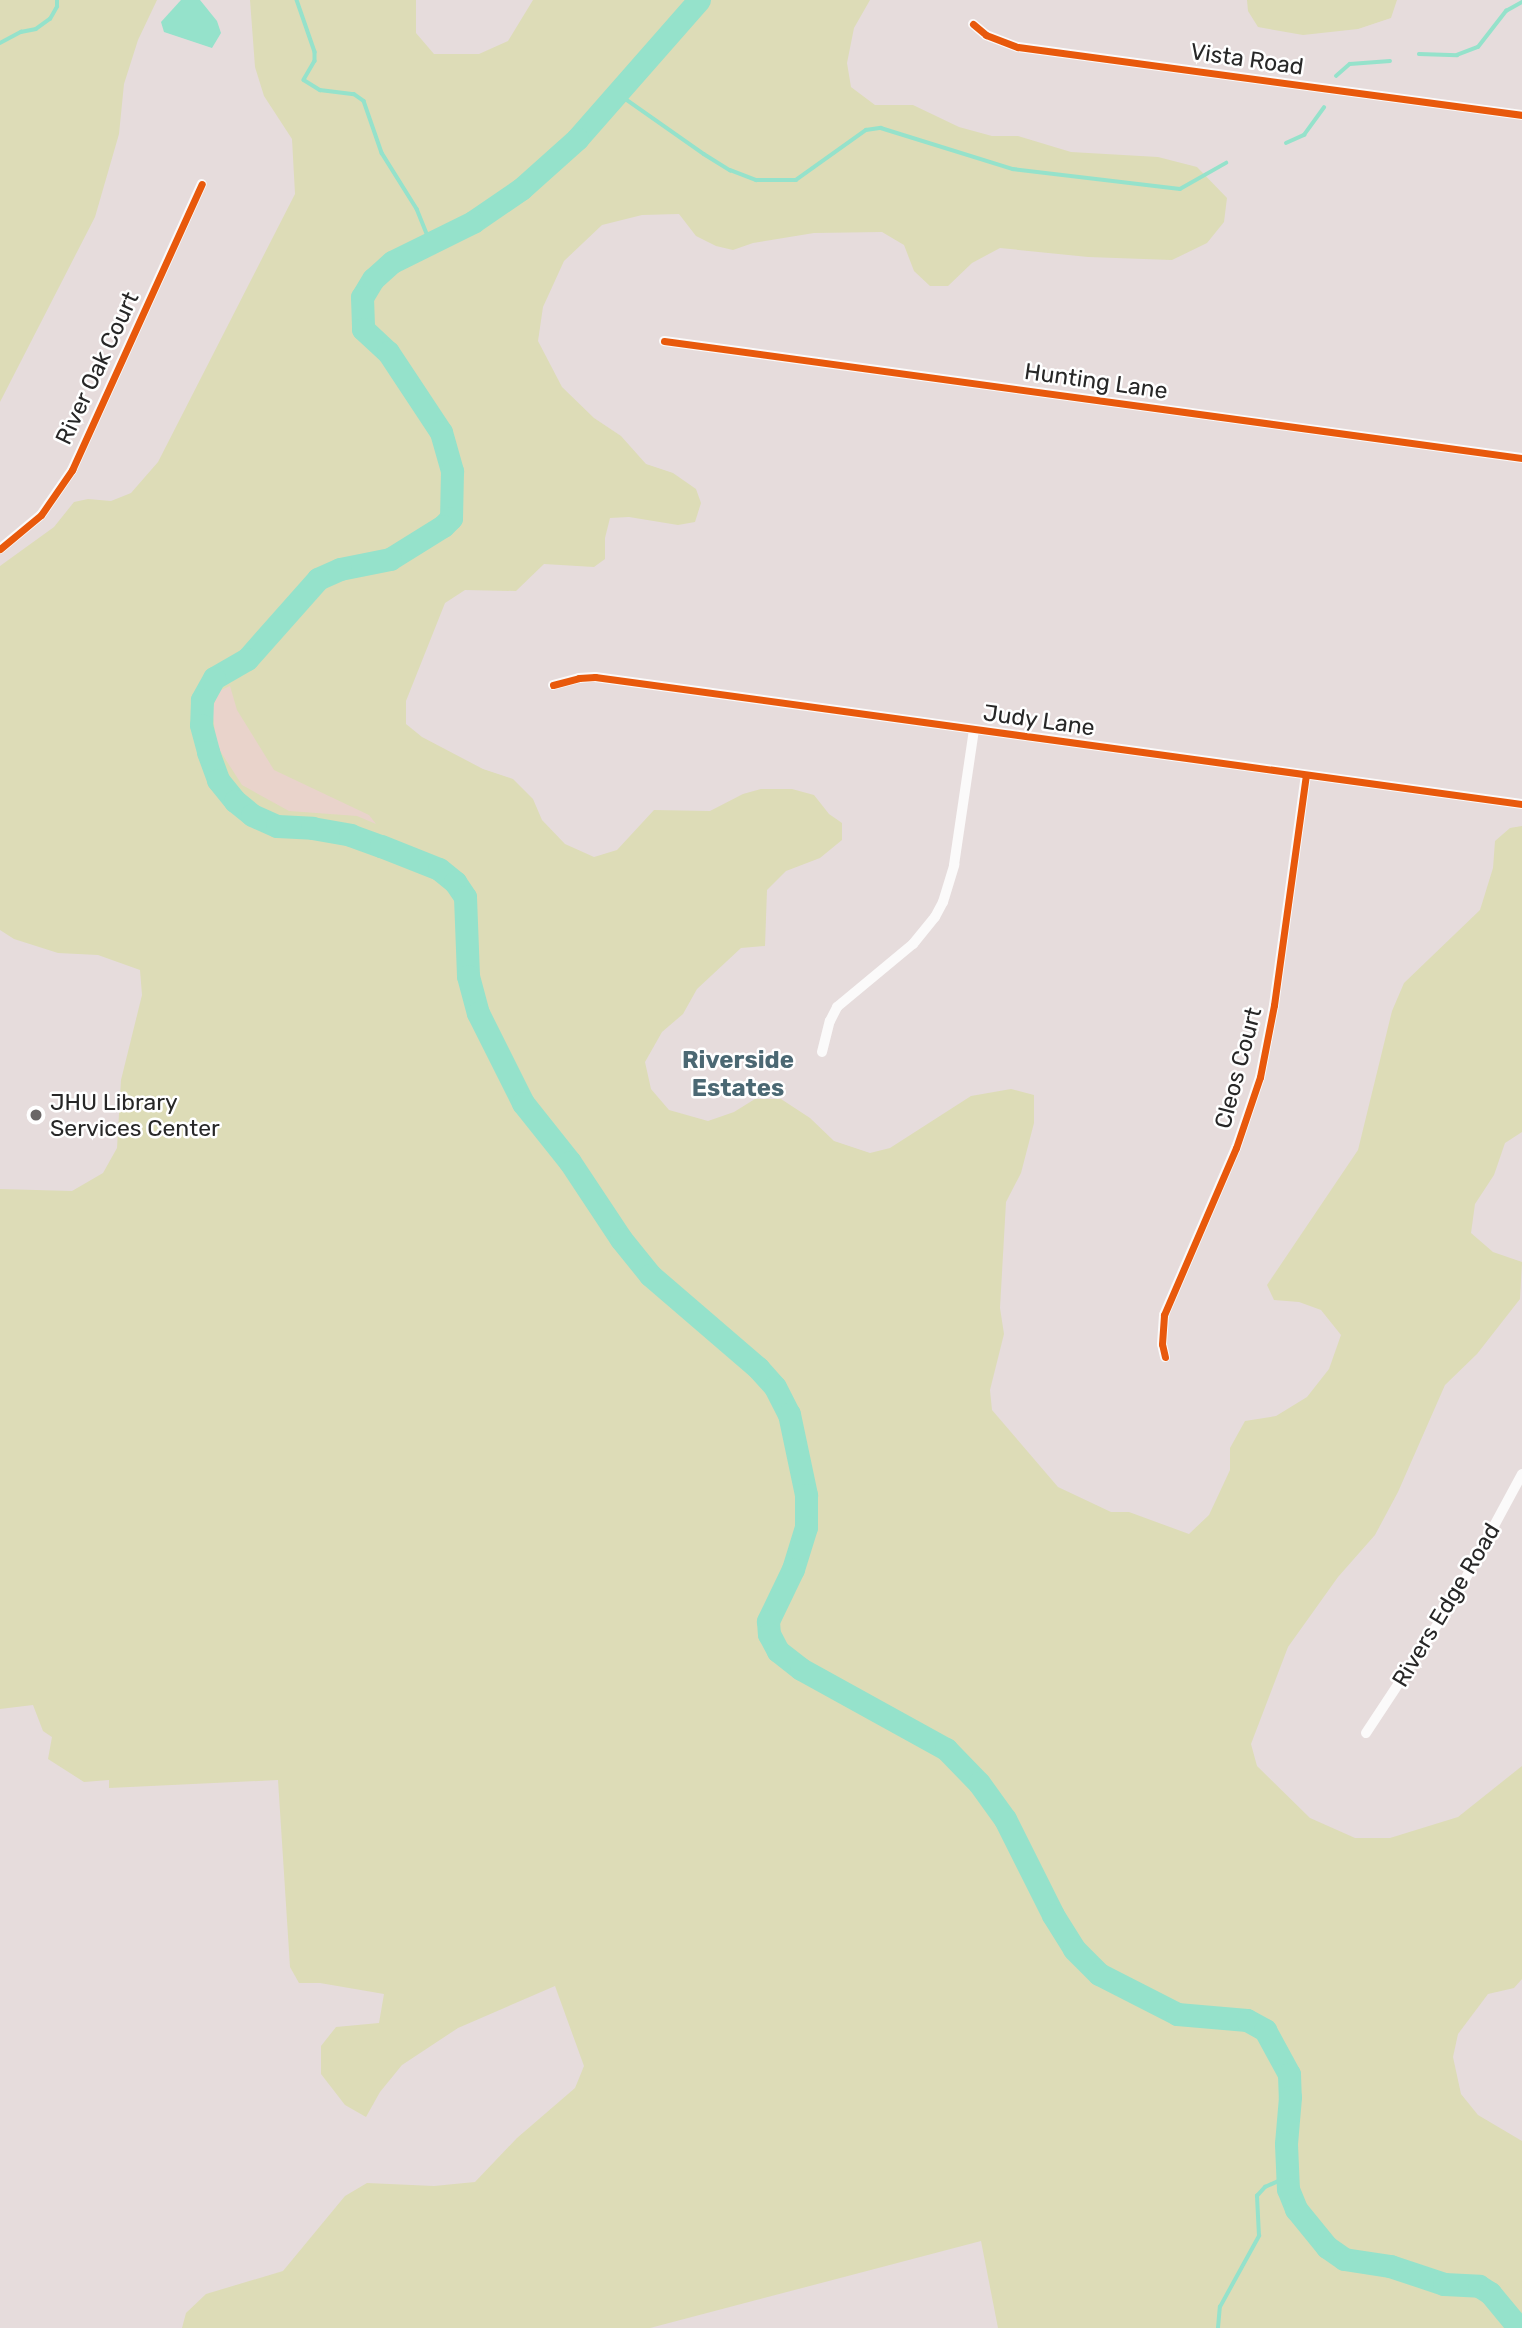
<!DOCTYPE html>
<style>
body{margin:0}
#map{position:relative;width:1522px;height:2328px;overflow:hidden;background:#e6dcdc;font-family:Rubik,sans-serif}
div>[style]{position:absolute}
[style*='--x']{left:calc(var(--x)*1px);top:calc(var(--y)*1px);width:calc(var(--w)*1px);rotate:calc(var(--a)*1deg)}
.green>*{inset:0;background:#dddcb7}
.sand>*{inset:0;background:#e9d3cb}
.water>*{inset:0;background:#95e2cb}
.stream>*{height:3.5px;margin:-1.75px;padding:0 1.75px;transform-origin:1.75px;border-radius:1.75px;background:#95e2cb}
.river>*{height:23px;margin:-11.5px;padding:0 11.5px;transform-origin:11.5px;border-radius:11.5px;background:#95e2cb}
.minor>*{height:10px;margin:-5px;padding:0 5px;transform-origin:5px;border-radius:5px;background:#fbfafa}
.cycleway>*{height:7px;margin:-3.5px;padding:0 3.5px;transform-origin:3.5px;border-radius:3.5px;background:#e8590c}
.dots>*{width:19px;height:19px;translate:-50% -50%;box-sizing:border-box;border:4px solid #fff;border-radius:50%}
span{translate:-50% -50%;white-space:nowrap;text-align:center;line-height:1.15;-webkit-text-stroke:5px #fff;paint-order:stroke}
.street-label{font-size:23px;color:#272727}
.poi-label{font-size:23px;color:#272727}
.left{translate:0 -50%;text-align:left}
.neighbourhood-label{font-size:24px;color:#4b6873;font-weight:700}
</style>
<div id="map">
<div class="green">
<i style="clip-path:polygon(0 0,157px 0,138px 40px,124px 84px,119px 134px,95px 217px,0 402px)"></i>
<i style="clip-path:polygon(250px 0,416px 0,416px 33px,434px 54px,479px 54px,508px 41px,533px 0,870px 0,854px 28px,847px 63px,851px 87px,875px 105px,913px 105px,959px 127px,992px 136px,1018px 136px,1071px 152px,1158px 157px,1197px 167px,1227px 198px,1224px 222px,1207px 243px,1172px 260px,1088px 257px,1000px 248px,972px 263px,948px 286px,930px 286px,914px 271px,904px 245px,882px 232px,814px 233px,753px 243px,733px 250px,716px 246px,696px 236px,679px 214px,642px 215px,602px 225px,564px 261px,543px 307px,538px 341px,562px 387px,594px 418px,621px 436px,646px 464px,673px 473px,696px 489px,701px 503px,695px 522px,678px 525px,629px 517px,610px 518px,605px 538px,605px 559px,594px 567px,544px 564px,516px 591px,465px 590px,445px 603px,406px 701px,406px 724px,422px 737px,483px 769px,513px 779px,533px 799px,542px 820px,565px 844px,594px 857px,617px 850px,654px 810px,710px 811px,743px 794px,761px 789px,792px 789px,814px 795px,829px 814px,842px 823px,842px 840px,820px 858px,786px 871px,767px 890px,765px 946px,741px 948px,697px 989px,683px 1014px,662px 1032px,645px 1062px,651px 1089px,669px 1110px,708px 1121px,734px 1112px,755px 1099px,781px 1099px,810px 1118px,834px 1141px,870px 1153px,890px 1148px,971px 1096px,1011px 1089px,1034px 1095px,1034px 1123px,1021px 1173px,1006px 1202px,1000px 1308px,1004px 1334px,990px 1390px,992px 1410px,1058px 1487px,1111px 1512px,1129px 1512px,1189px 1534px,1209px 1515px,1230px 1470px,1230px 1448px,1245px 1421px,1276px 1416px,1307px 1397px,1329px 1369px,1341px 1335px,1321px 1310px,1299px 1302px,1274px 1300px,1267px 1285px,1358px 1150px,1392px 1011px,1404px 983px,1480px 910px,1493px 868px,1495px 841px,1510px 828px,1522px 826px,1522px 1132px,1505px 1143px,1494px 1175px,1475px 1204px,1471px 1233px,1493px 1252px,1522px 1262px,1520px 1299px,1477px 1354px,1445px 1385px,1398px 1492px,1375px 1535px,1338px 1577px,1288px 1647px,1251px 1744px,1257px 1766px,1310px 1818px,1355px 1838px,1390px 1838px,1458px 1817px,1522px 1766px,1522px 1979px,1514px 1988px,1488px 1994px,1458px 2034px,1453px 2057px,1461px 2094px,1478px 2115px,1522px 2141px,1522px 2328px,998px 2328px,981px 2241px,650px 2328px,182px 2328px,186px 2313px,206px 2294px,283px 2271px,345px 2196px,367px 2183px,434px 2186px,475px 2182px,517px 2138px,575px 2088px,584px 2066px,555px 1986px,458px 2028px,402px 2065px,380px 2092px,366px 2117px,345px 2105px,321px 2074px,321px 2046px,336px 2027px,379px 2023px,384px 1994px,320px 1983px,299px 1983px,290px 1967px,278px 1780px,109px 1788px,109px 1780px,84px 1782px,48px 1759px,52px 1737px,43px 1731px,33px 1705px,0 1709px,0 1189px,72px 1191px,103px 1173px,117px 1148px,121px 1080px,142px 995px,140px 970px,98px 955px,58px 953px,14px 939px,0 930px,0 566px,54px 527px,74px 502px,88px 499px,111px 501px,131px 493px,158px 462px,295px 194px,292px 139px,264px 96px,255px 67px)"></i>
<i style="clip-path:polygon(1247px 0,1397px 0,1391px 18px,1358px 29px,1303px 35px,1258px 27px,1248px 11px)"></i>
</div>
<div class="sand">
<i style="clip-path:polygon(230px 686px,237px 710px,274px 770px,369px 815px,376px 824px,357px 816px,289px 811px,242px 785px,217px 746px,212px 709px,219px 691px)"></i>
</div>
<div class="water">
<i style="clip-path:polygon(181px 0,200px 0,217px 21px,221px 33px,212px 48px,164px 32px,161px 22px)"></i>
</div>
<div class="stream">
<i style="--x:297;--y:0;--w:55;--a:70.9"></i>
<i style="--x:315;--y:52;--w:9;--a:90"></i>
<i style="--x:315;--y:61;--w:22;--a:120"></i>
<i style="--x:304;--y:80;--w:19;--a:32"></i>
<i style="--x:320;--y:90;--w:34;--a:7"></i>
<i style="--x:354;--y:94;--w:12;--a:35"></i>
<i style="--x:364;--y:101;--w:55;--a:70.9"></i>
<i style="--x:382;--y:153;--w:66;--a:58"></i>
<i style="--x:417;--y:209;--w:35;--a:68"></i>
<i style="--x:0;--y:43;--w:24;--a:-28"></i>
<i style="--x:21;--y:32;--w:15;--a:-11"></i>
<i style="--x:36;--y:29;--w:17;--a:-36"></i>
<i style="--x:50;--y:19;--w:14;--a:-60"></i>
<i style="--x:57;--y:7;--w:7;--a:-90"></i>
<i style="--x:1419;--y:54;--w:38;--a:2"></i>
<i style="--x:1457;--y:55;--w:22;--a:-21"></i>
<i style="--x:1478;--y:47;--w:46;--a:-52.1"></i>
<i style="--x:1506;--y:11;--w:18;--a:-29"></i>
<i style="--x:1336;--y:76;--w:18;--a:-41"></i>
<i style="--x:1350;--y:64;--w:40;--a:-4.3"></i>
<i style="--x:617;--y:93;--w:106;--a:35"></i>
<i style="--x:704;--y:154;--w:31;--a:32"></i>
<i style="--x:730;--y:170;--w:28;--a:21"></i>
<i style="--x:756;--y:180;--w:40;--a:0"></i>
<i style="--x:796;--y:180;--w:86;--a:-35.5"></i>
<i style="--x:866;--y:130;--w:15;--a:-8"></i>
<i style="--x:881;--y:128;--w:138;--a:17.3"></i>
<i style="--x:1013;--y:169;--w:168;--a:6.8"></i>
<i style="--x:1180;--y:189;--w:53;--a:-29.5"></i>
<i style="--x:1286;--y:143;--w:20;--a:-24"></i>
<i style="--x:1304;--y:135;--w:34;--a:-54"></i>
<i style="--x:1218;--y:2328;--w:21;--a:-85"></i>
<i style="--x:1220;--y:2307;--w:81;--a:-61.2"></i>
<i style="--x:1259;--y:2236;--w:40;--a:-92.9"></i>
<i style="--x:1257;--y:2196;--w:12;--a:-48"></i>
<i style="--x:1265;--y:2187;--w:24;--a:-24"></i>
</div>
<div class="river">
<i style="--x:699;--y:0;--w:185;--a:131.3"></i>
<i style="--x:577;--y:139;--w:75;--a:138.2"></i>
<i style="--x:521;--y:189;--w:58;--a:145.5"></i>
<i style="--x:473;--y:222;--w:90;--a:153.7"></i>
<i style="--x:392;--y:262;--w:25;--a:138"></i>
<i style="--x:373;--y:279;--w:21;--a:121"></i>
<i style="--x:362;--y:297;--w:32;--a:88"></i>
<i style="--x:363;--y:329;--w:34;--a:43"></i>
<i style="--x:388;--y:352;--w:96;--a:56.5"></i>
<i style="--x:441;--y:432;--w:41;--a:74.2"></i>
<i style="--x:452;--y:471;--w:47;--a:91.2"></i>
<i style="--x:451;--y:518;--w:11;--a:135"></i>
<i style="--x:443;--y:526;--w:62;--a:148.1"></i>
<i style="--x:390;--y:559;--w:51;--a:168.7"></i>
<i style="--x:340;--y:569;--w:24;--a:156"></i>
<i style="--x:318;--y:579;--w:107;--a:131.6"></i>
<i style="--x:247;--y:659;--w:38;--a:150"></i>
<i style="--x:214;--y:678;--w:25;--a:119"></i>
<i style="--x:202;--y:700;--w:25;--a:92"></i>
<i style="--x:201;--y:725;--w:28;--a:75"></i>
<i style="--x:208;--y:752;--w:30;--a:70"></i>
<i style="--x:218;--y:780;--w:27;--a:51"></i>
<i style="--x:235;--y:801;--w:22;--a:39"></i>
<i style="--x:252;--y:815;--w:27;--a:24"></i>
<i style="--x:277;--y:826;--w:35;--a:3"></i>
<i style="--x:312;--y:828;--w:39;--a:10"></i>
<i style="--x:350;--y:835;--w:33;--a:20"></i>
<i style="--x:381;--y:846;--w:62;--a:21.6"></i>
<i style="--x:439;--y:869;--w:21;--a:39"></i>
<i style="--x:455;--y:882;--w:18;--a:56"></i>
<i style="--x:465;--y:897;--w:79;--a:87.8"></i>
<i style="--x:468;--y:976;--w:38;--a:75"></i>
<i style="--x:478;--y:1013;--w:101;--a:63.4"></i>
<i style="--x:523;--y:1103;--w:75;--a:51.5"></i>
<i style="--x:570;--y:1162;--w:92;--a:56.5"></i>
<i style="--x:621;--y:1239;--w:46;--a:51.1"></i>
<i style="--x:650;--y:1275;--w:143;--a:40.7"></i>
<i style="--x:758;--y:1368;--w:25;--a:48"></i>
<i style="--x:775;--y:1387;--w:30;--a:63"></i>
<i style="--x:789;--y:1414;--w:83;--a:78.1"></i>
<i style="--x:806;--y:1495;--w:32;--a:90"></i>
<i style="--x:806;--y:1527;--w:44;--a:107.2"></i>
<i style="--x:793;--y:1569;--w:58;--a:115.7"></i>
<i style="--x:768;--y:1621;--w:13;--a:86"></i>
<i style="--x:769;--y:1634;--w:19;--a:62"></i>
<i style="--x:778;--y:1651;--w:29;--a:38"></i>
<i style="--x:801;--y:1669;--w:166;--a:28.9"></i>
<i style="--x:946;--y:1749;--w:47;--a:45.9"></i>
<i style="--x:979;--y:1783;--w:44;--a:54.2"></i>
<i style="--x:1005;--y:1819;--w:107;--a:63.4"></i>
<i style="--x:1053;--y:1915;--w:40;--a:58"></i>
<i style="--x:1074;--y:1949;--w:35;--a:45"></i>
<i style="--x:1099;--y:1974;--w:88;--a:27.1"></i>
<i style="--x:1177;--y:2014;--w:70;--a:4.9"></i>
<i style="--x:1247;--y:2020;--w:21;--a:29"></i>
<i style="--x:1265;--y:2030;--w:50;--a:61.4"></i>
<i style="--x:1289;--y:2074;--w:23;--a:88"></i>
<i style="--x:1290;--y:2097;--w:47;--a:94.9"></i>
<i style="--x:1286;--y:2144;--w:45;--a:87.5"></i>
<i style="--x:1288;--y:2189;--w:22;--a:68"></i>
<i style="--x:1296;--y:2209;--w:49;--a:50.8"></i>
<i style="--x:1327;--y:2247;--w:21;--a:35"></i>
<i style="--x:1344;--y:2259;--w:47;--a:8.7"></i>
<i style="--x:1390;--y:2266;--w:57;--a:18.4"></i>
<i style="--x:1444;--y:2284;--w:35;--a:3"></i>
<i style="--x:1479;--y:2286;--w:13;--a:32"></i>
<i style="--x:1490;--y:2293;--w:45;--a:50.4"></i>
</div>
<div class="minor">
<i style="--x:973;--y:24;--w:17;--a:40"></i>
<i style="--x:986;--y:35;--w:34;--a:21"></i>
<i style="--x:1018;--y:47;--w:509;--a:7.68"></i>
<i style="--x:664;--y:341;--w:866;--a:7.77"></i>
<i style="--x:0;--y:549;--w:53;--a:-39.7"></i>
<i style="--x:41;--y:515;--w:55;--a:-55.4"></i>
<i style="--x:72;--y:470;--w:314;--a:-65.6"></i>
<i style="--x:553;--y:685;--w:27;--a:-15"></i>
<i style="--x:579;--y:678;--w:16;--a:-4"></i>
<i style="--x:595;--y:677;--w:936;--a:7.8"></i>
<i style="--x:822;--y:1052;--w:32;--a:-76"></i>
<i style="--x:830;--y:1021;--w:16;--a:-63"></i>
<i style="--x:837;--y:1007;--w:99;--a:-39.7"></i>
<i style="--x:913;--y:944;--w:35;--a:-51"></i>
<i style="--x:935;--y:917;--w:17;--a:-62"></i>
<i style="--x:943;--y:902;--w:39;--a:-73"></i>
<i style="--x:954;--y:865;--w:136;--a:-81.6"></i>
<i style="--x:1165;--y:1357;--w:13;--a:-103"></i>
<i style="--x:1162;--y:1344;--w:29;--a:-86"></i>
<i style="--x:1164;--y:1315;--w:182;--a:-66.7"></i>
<i style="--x:1236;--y:1148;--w:75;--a:-71.3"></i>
<i style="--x:1260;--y:1077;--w:73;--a:-79"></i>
<i style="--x:1274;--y:1005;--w:232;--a:-82.1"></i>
<i style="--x:1366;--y:1733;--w:162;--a:-56.6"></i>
<i style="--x:1455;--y:1598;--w:141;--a:-61.6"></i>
</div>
<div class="cycleway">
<i style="--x:973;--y:24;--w:17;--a:40"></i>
<i style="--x:986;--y:35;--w:34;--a:21"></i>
<i style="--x:1018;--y:47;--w:509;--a:7.68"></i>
<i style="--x:664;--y:341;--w:866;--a:7.77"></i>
<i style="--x:0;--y:549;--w:53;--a:-39.7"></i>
<i style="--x:41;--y:515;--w:55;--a:-55.4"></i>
<i style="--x:72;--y:470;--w:314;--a:-65.6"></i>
<i style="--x:553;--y:685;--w:27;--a:-15"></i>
<i style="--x:579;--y:678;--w:16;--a:-4"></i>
<i style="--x:595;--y:677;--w:936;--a:7.8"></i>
<i style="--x:1165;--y:1357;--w:13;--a:-103"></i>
<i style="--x:1162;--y:1344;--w:29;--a:-86"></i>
<i style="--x:1164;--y:1315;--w:182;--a:-66.7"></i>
<i style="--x:1236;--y:1148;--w:75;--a:-71.3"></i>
<i style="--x:1260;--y:1077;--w:73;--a:-79"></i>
<i style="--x:1274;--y:1005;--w:232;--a:-82.1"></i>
</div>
<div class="dots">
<i style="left:36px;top:1115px;background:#6a6666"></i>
</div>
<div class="street-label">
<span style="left:1247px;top:59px;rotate:8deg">Vista Road</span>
<span style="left:97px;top:368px;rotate:-65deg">River Oak Court</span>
<span style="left:1096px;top:381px;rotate:8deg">Hunting Lane</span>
<span style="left:1039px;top:720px;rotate:8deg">Judy Lane</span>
<span style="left:1238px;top:1068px;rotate:-75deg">Cleos Court</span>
<span style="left:1446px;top:1605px;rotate:-59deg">Rivers Edge Road</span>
</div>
<div class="poi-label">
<span class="left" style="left:50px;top:1115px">JHU Library<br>Services Center</span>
</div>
<div class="neighbourhood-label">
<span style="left:738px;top:1075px">Riverside<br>Estates</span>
</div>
</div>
